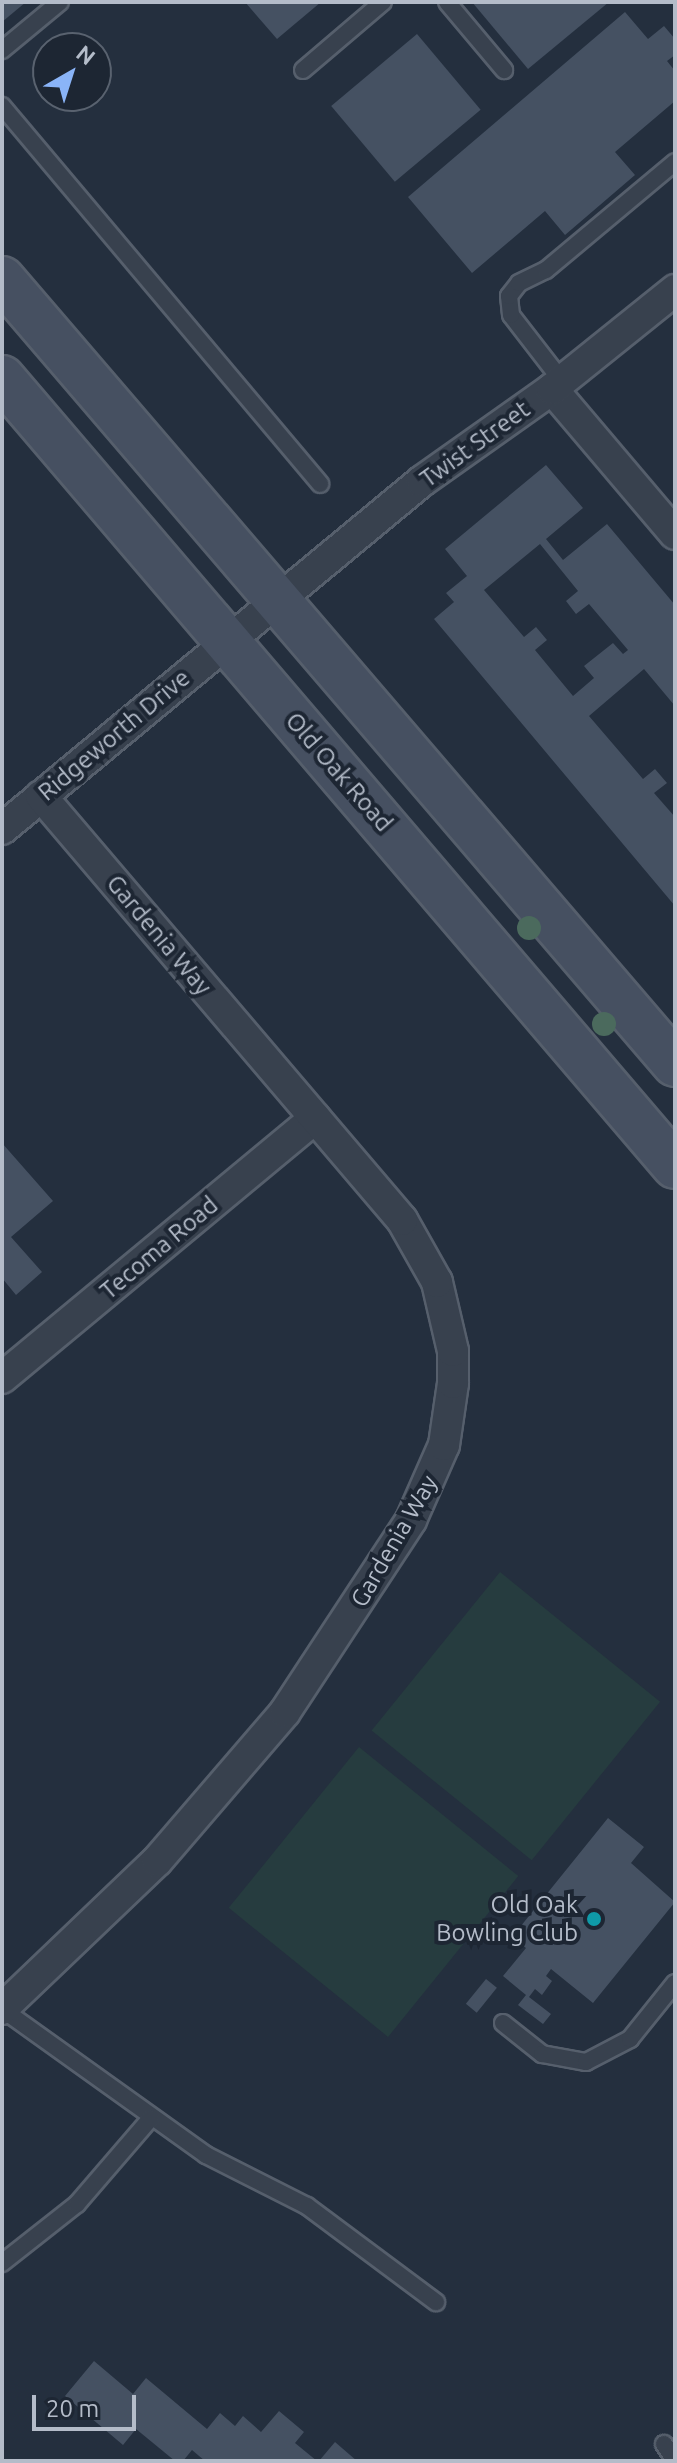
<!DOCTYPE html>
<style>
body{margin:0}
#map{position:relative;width:677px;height:2463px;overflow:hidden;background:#242f3e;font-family:Ubuntu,sans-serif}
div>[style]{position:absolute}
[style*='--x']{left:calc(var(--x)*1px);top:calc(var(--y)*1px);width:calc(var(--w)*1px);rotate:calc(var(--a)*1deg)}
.green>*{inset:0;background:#263c3f;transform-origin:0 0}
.building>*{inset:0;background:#455162;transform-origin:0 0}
.roads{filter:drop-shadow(2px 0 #565f6c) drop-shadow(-2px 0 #565f6c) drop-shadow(0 2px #565f6c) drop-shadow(0 -2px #565f6c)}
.lane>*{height:16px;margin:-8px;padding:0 8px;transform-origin:8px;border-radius:8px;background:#38414e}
.street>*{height:30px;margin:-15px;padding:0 15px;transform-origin:15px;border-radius:15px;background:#38414e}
.secondary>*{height:44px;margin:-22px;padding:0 22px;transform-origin:22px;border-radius:22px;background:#465061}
.trees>*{width:24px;height:24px;margin:-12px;border-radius:50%;background:#4b6a5d}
.dots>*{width:22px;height:22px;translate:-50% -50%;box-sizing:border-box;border:4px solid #1d2633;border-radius:50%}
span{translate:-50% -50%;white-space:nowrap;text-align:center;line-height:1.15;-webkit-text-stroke:8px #1d2633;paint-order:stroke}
.street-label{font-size:24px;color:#b4bcc9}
.poi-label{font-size:24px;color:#b4bcc9}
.right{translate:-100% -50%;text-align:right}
.frame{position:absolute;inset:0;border:4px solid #b4bcc9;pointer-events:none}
.north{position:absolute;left:32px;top:32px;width:80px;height:80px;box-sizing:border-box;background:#1d2633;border:2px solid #59626f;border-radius:50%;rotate:39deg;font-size:22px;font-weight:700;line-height:32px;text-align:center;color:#b4bcc9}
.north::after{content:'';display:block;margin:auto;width:28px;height:36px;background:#8ab4f8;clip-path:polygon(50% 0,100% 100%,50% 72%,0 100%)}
.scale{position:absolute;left:32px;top:2395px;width:104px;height:36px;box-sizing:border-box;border:4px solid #b4bcc9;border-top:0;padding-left:10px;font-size:24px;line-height:28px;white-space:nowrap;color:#b4bcc9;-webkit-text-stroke:6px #1d2633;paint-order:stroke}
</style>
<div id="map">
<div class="green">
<i style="left:500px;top:1572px;width:206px;height:204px;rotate:39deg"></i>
<i style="left:359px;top:1747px;width:205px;height:207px;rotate:39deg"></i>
</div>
<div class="building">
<i style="clip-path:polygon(2px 2px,26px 2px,2px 22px)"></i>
<i style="clip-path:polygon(245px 2px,321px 2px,277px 39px)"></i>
<i style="clip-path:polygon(472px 2px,609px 2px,528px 69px)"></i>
<i style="clip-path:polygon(625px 12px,648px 39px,664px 26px,675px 39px,675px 55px,667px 61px,675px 71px,675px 101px,615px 152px,635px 175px,565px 235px,545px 211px,472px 273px,408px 197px)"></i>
<i style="left:417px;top:34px;width:99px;height:112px;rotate:50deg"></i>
<i style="clip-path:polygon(evenodd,546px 465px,583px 508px,546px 539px,563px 560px,607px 524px,675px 605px,675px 706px,644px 669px,589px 716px,643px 779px,655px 769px,667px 783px,654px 793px,675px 817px,675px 906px,434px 619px,454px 602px,446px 593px,467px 576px,445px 549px,546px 465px,540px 544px,578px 591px,566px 601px,576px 614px,589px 604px,628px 650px,623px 654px,613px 643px,584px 666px,594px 678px,573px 696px,535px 650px,547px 640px,536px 627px,524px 637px,484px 590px,540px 544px)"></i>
<i style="clip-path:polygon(2px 1143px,53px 1201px,11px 1237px,42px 1272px,16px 1295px,2px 1278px)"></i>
<i style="clip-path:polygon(608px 1818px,644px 1847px,631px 1863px,675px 1902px,593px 2003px,551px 1969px,546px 1976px,552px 1981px,542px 1995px,535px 1989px,529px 1997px,551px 2014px,543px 2024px,518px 2005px,526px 1995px,503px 1976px,526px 1948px,512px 1937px)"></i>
<i style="left:486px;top:1979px;width:14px;height:32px;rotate:39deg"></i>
<i style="clip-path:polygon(94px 2361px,133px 2394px,146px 2378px,207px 2429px,220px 2413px,235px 2426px,243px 2416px,261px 2432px,279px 2411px,304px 2432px,295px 2443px,317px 2461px,205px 2461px,192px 2450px,183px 2461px,175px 2461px,136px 2429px,123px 2445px,65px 2396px)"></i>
<i style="clip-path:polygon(335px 2442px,357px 2461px,319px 2461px)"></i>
</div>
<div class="roads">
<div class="lane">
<i style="--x:447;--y:2;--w:89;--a:50"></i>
<i style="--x:2;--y:50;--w:75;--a:-39.6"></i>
<i style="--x:303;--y:70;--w:105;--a:-40.4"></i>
<i style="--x:2;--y:106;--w:494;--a:49.9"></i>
<i style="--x:562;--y:381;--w:83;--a:-127.7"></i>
<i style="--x:511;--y:315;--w:19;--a:-96"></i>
<i style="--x:509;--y:296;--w:16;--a:-52"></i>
<i style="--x:519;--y:283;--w:30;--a:-26"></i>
<i style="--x:546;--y:270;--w:168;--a:-39.9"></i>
<i style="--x:2;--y:2009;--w:251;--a:35.6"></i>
<i style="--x:206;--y:2155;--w:113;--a:26.8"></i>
<i style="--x:307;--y:2206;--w:161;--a:36.7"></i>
<i style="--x:503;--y:2023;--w:50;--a:38.5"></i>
<i style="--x:542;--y:2054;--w:45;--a:10.3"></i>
<i style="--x:586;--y:2062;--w:50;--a:-27.6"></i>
<i style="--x:630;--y:2039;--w:72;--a:-51.2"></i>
<i style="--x:2;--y:2263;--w:95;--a:-38.2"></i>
<i style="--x:77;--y:2204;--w:113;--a:-49.3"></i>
<i style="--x:664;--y:2444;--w:20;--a:57"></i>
</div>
<div class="street">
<i style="--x:552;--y:389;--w:190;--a:49.7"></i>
<i style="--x:2;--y:829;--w:545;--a:-39.64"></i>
<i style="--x:422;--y:481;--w:159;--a:-35.3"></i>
<i style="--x:552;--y:389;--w:158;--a:-38.8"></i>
<i style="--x:2;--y:1378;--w:407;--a:-39.7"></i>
<i style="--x:2;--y:2009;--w:214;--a:-43.7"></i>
<i style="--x:157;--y:1861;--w:196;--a:-49.3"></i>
<i style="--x:285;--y:1712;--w:230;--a:-56.7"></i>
<i style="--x:411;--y:1520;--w:82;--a:-66.3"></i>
<i style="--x:444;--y:1445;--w:63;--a:-81.7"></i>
<i style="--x:453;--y:1383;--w:32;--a:-90"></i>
<i style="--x:453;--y:1351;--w:71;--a:-103.1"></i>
<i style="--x:437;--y:1282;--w:71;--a:-119.4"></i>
<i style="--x:402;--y:1220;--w:557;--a:-130.41"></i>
</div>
<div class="secondary">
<i style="--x:2;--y:279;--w:1034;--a:49.39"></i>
<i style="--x:2;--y:378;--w:1036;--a:49.5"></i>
</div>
</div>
<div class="trees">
<i style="left:529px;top:928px"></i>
<i style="left:604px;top:1024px"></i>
</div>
<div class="dots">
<i style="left:594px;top:1919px;background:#0f9aa8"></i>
</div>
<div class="street-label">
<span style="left:475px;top:444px;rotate:-36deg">Twist Street</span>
<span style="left:114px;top:735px;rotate:-40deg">Ridgeworth Drive</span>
<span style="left:339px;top:772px;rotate:49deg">Old Oak Road</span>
<span style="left:159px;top:935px;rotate:50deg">Gardenia Way</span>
<span style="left:159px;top:1248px;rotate:-40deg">Tecoma Road</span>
<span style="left:394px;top:1541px;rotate:-60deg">Gardenia Way</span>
</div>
<div class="poi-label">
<span class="right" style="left:578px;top:1919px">Old Oak<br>Bowling Club</span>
</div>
<div class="frame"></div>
<div class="north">N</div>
<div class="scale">20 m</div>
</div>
